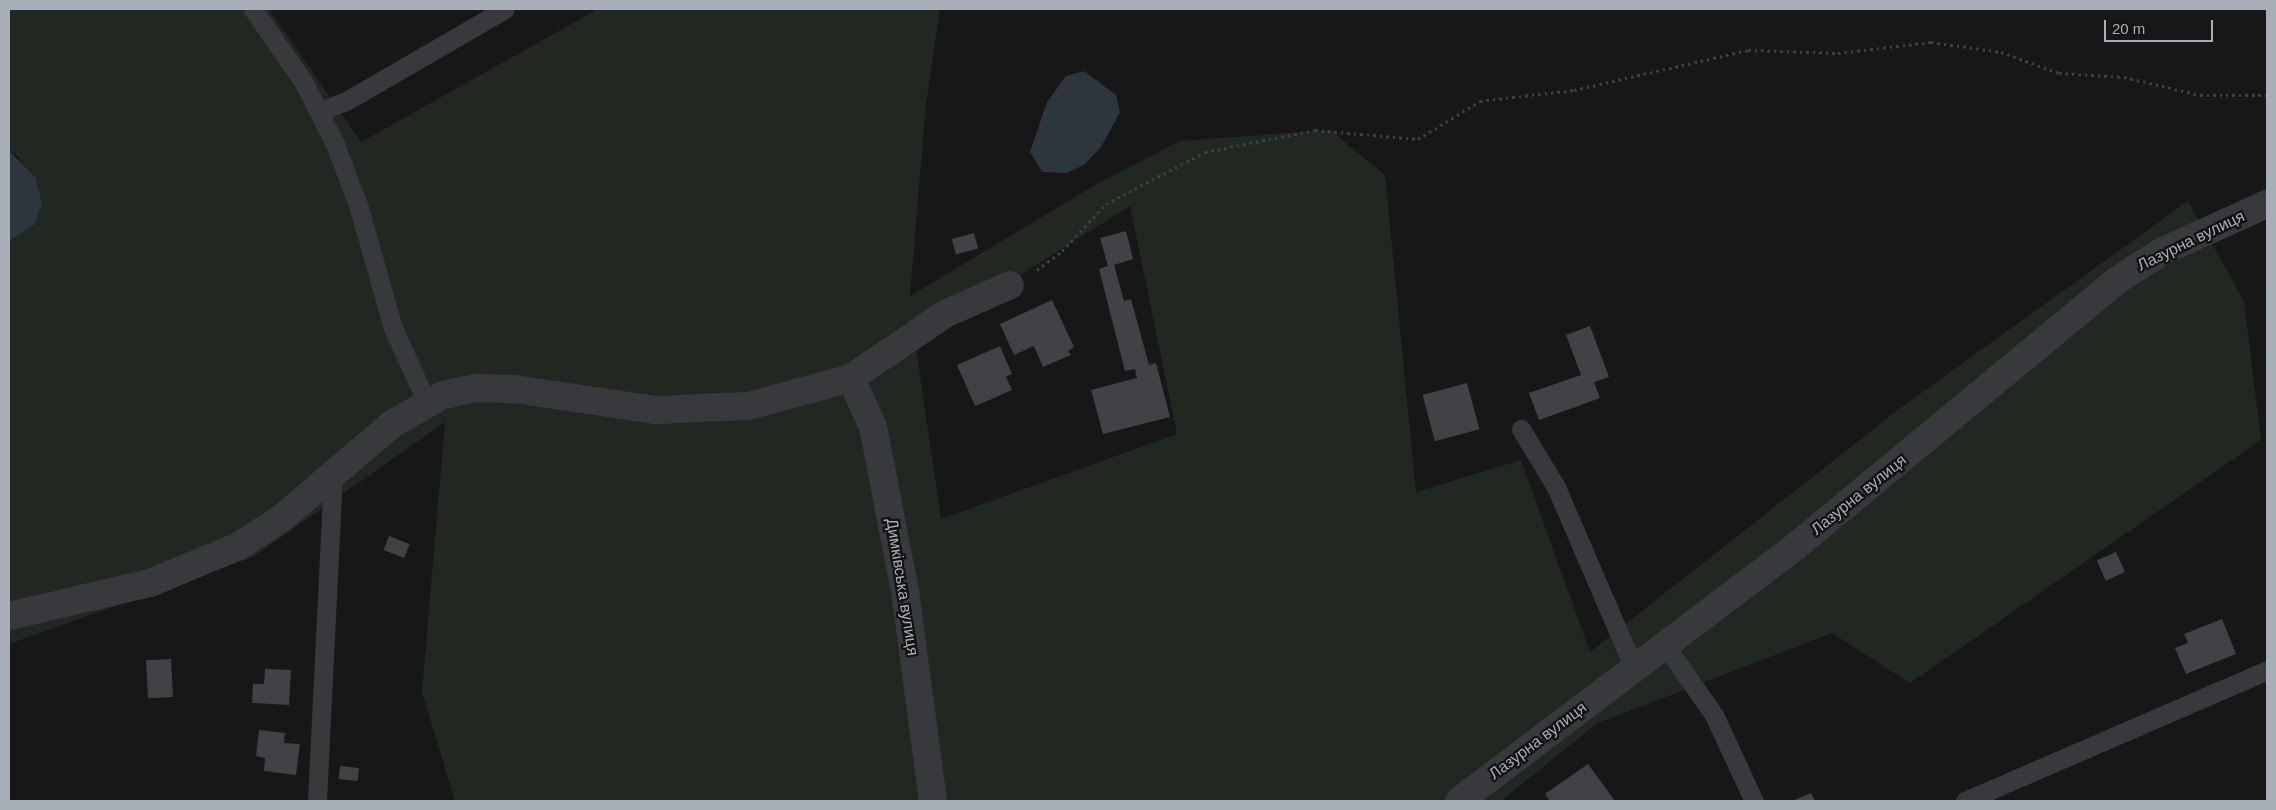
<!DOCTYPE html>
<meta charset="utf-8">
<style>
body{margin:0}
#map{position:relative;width:2276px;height:810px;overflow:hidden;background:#171718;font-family:Helvetica,sans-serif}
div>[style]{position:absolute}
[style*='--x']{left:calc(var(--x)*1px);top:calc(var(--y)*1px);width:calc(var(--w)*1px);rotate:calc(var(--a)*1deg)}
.green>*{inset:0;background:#212821}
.water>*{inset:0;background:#2d363c}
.building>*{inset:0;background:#414245;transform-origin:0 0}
.path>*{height:3px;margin-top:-1.5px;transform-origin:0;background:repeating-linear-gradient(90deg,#3e4044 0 2.5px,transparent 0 6.5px)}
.service>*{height:19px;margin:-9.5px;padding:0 9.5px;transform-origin:9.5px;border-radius:9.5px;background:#38393d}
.minor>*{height:28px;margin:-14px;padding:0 14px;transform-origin:14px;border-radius:14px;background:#38393d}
span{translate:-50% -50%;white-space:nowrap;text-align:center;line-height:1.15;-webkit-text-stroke:4.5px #121213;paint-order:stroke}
.street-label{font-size:16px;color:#a9afb8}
.frame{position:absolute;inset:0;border:10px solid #a9afb8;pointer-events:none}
.scale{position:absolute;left:2104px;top:20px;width:109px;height:22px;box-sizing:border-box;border:2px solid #a9afb8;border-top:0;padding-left:6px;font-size:15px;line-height:18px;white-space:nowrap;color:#a9afb8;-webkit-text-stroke:4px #121213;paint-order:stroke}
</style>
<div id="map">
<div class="green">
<i style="clip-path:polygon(evenodd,9px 9px,269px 9px,361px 142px,598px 9px,940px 9px,926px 104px,910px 296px,1095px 185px,1180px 141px,1330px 130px,1385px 175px,1416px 492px,1521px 460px,1590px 652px,1899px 409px,2188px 201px,2244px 301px,2261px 440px,1910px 683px,1832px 633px,1596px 724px,1501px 801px,455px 801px,422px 692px,445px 422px,253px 557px,9px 644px,9px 241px,34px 225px,19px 157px,9px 151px,9px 9px,1130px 206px,1177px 434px,941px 519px,915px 341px,1130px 206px)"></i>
</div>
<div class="water">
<i style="clip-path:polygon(1084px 71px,1116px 95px,1120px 112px,1101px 147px,1084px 165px,1066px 173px,1042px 172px,1030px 152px,1047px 102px,1066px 76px)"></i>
<i style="clip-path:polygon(9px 151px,35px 177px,42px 203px,34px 225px,9px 241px)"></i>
</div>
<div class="building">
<i style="clip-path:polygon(1126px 231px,1133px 259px,1114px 265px,1124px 301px,1131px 299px,1149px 365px,1156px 363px,1170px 417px,1103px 434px,1091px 390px,1137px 378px,1135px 369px,1125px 371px,1099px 269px,1108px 266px,1100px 238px)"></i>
<i style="left:974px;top:233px;width:16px;height:23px;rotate:75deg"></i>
<i style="clip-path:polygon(1052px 300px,1074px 347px,1068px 351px,1071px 355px,1043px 367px,1034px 346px,1014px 355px,1000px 324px)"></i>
<i style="clip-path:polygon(1590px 326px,1609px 377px,1594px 382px,1600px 398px,1539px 420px,1529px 393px,1581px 375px,1566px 335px)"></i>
<i style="clip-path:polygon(1000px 346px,1012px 374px,1006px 377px,1012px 390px,975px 406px,957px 365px)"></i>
<i style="left:1467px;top:383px;width:48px;height:46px;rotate:75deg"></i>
<i style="left:389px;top:536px;width:22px;height:15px;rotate:21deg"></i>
<i style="left:2116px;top:552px;width:22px;height:21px;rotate:66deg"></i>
<i style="clip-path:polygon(2222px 619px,2236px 654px,2186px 674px,2175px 648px,2188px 643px,2184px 634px)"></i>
<i style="left:171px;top:659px;width:38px;height:25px;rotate:87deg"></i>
<i style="clip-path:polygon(265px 669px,291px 670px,289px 705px,252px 703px,253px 684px,264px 684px)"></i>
<i style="clip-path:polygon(259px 730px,285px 733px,284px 743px,300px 744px,296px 775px,264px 771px,265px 758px,256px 756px)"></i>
<i style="clip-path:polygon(1588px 764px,1615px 801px,1550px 801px,1545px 794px)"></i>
<i style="left:340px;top:766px;width:19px;height:13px;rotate:6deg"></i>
<i style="clip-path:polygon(1811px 793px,1815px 801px,1792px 801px)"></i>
</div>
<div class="path">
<i style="--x:1037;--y:270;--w:31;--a:-37"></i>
<i style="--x:1062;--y:251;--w:64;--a:-46.9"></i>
<i style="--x:1106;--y:204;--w:112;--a:-27.7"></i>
<i style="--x:1205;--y:152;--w:112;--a:-11.3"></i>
<i style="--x:1315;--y:130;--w:103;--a:5"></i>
<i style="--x:1418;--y:139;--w:73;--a:-31.5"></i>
<i style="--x:1480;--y:101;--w:95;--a:-6.7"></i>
<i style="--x:1574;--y:90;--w:179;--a:-12.9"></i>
<i style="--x:1748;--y:50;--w:90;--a:1.9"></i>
<i style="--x:1838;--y:53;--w:94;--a:-6.7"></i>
<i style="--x:1931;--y:42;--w:71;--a:8.1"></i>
<i style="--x:2001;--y:52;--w:62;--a:19.9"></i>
<i style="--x:2059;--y:73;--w:65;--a:3.5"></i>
<i style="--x:2124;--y:77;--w:78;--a:13.3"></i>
<i style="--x:2200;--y:95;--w:67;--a:0"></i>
</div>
<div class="service">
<i style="--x:253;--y:9;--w:90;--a:55.4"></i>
<i style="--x:304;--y:83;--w:68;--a:63.1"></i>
<i style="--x:335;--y:144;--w:68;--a:69.4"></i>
<i style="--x:359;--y:208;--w:125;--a:74.2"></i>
<i style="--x:393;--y:328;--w:82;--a:65.6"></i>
<i style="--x:320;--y:111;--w:30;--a:-21"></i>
<i style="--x:348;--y:100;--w:181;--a:-30.1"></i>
<i style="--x:1521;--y:429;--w:68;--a:58.9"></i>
<i style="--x:1556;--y:487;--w:197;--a:66.7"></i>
<i style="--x:1665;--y:645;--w:85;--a:55"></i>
<i style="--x:1714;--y:715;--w:95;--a:65.1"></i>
<i style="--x:317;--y:801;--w:327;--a:-87.2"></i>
<i style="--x:1965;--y:801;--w:329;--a:-23.4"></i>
</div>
<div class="minor">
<i style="--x:851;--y:378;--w:54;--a:65.8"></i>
<i style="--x:873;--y:427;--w:47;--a:78.9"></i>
<i style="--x:882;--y:473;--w:120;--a:79"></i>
<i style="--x:905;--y:591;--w:212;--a:82.4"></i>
<i style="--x:9;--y:616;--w:145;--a:-13.2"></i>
<i style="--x:150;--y:583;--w:96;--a:-22.6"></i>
<i style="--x:239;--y:546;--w:51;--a:-33.1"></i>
<i style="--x:282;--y:518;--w:145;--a:-40.5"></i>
<i style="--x:392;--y:424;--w:59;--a:-29.6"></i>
<i style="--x:443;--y:395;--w:35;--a:-12"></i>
<i style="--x:477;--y:388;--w:37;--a:2"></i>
<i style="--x:514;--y:389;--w:144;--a:8.4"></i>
<i style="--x:656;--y:410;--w:92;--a:-2.5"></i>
<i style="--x:748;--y:406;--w:107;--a:-15.2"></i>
<i style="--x:851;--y:378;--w:114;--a:-34.2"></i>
<i style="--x:945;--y:314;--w:71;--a:-24"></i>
<i style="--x:1459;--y:801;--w:423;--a:-37.1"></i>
<i style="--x:1796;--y:546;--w:415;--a:-39.6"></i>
<i style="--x:2116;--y:281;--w:54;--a:-32.8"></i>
<i style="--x:2161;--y:252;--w:116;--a:-24.4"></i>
</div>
<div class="street-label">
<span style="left:2191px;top:241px;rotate:-26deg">Лазурна вулиця</span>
<span style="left:1859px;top:495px;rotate:-39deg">Лазурна вулиця</span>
<span style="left:902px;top:587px;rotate:81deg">Димківська вулиця</span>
<span style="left:1538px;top:741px;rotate:-37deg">Лазурна вулиця</span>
</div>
<div class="frame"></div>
<div class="scale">20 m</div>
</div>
